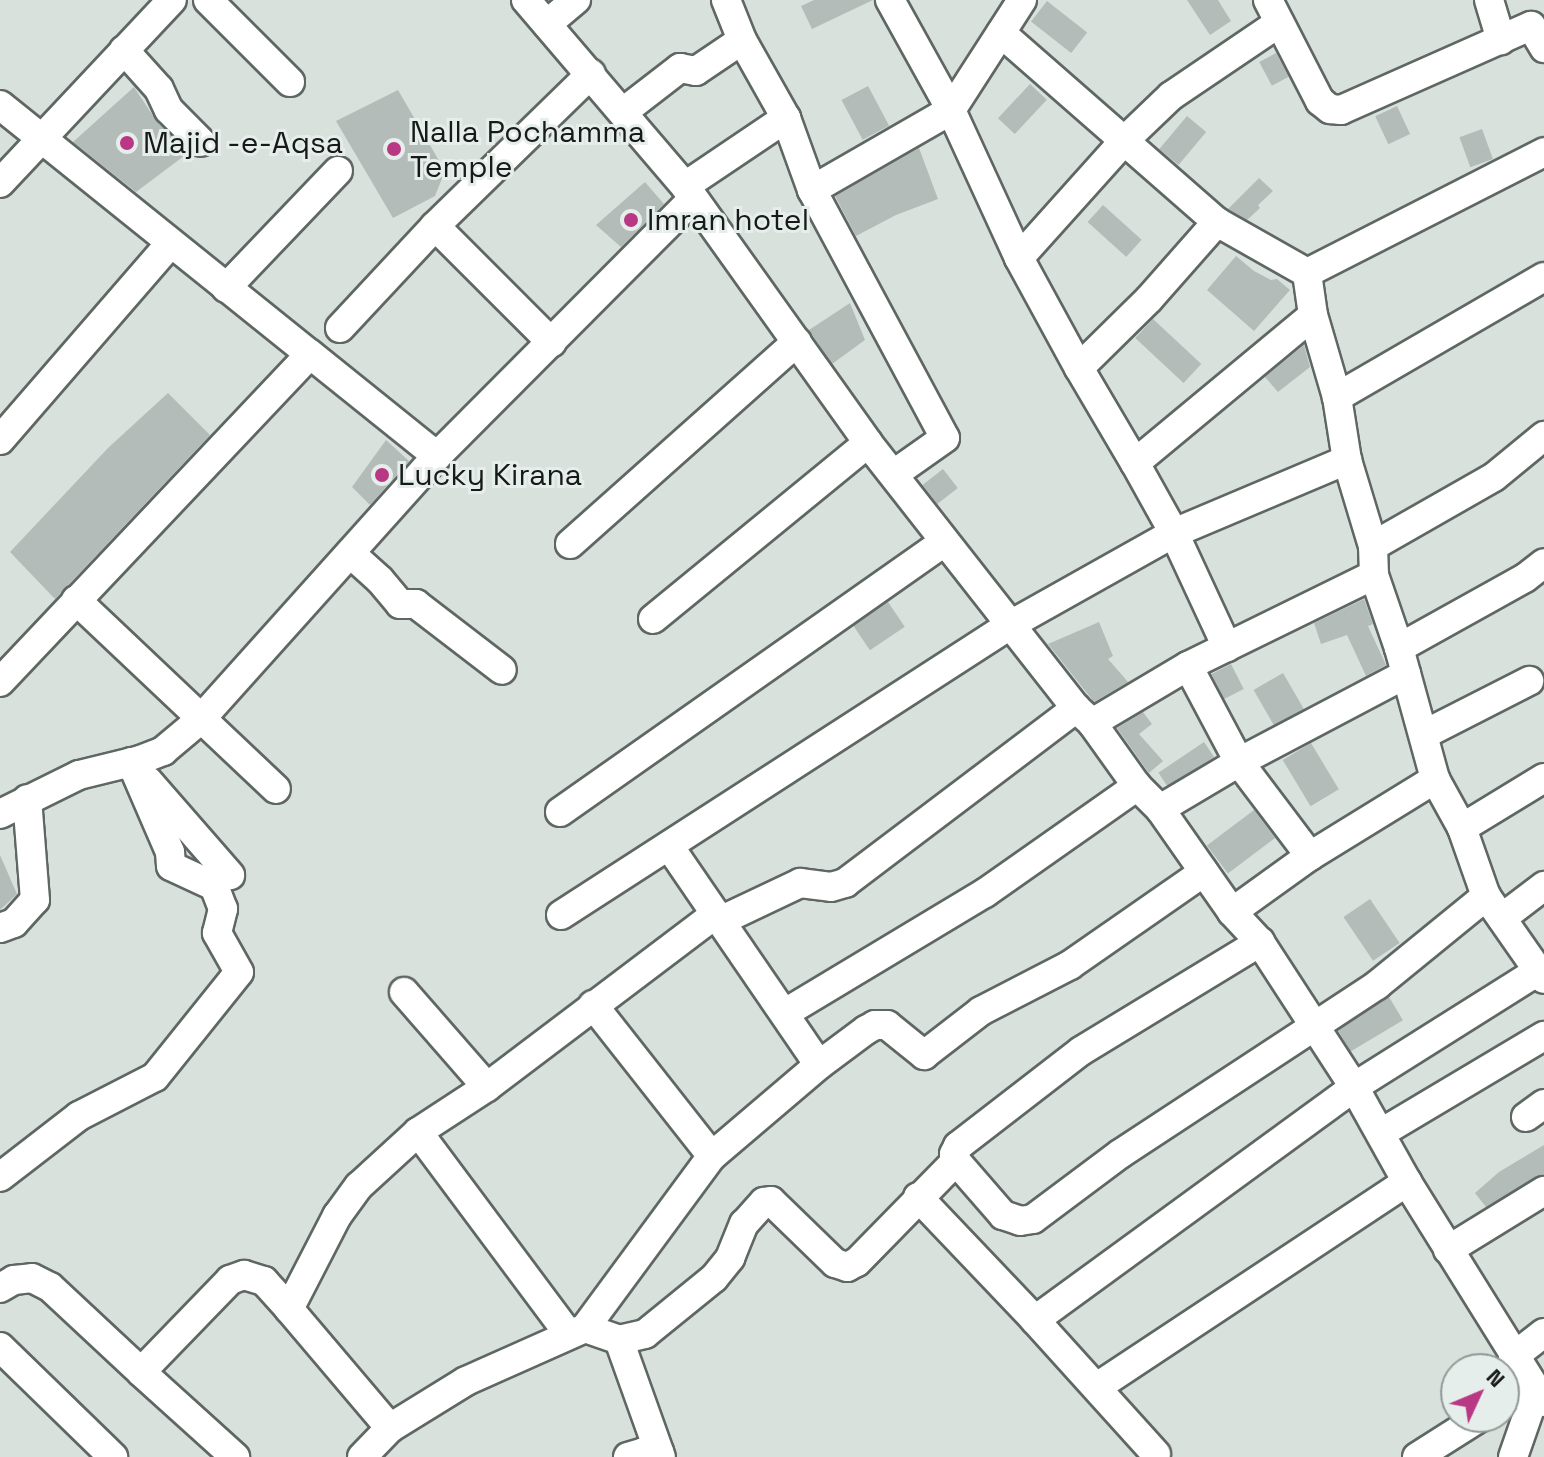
<!DOCTYPE html>
<style>
body{margin:0}
#map{position:relative;width:1544px;height:1457px;overflow:hidden;background:#d9e1dd;font-family:"Space Grotesk",sans-serif}
div>[style]{position:absolute}
[style*='--x']{left:calc(var(--x)*1px);top:calc(var(--y)*1px);width:calc(var(--w)*1px);rotate:calc(var(--a)*1deg)}
.building>*{inset:0;background:#b4bcb9;transform-origin:0 0}
.roads{filter:drop-shadow(2px 0 #5f6764) drop-shadow(-2px 0 #5f6764) drop-shadow(0 2px #5f6764) drop-shadow(0 -2px #5f6764)}
.minor>*{height:28px;margin:-14px;padding:0 14px;transform-origin:14px;border-radius:14px;background:#fff}
.dots>*{width:22px;height:22px;translate:-50% -50%;box-sizing:border-box;border:4px solid #e6eeeb;border-radius:50%}
span{translate:-50% -50%;white-space:nowrap;text-align:center;line-height:1.15;-webkit-text-stroke:6px #e6eeeb;paint-order:stroke}
.poi-label{font-size:30px;color:#171a19}
.left{translate:0 -50%;text-align:left}
.north{position:absolute;left:1440px;top:1353px;width:80px;height:80px;box-sizing:border-box;background:#e6eeeb;border:2px solid #939997;border-radius:50%;rotate:46deg;font-size:22px;font-weight:700;line-height:32px;text-align:center;color:#171a19}
.north::after{content:'';display:block;margin:auto;width:28px;height:36px;background:#b83883;clip-path:polygon(50% 0,100% 100%,50% 72%,0 100%)}
</style>
<div id="map">
<div class="building">
<i style="clip-path:polygon(814px 0,873px 0,812px 29px,801px 6px)"></i>
<i style="clip-path:polygon(1187px 0,1218px 0,1231px 21px,1210px 35px)"></i>
<i style="left:1047px;top:1px;width:51px;height:26px;rotate:38deg"></i>
<i style="left:1276px;top:53px;width:27px;height:19px;rotate:62deg"></i>
<i style="left:1030px;top:84px;width:23px;height:47px;rotate:43deg"></i>
<i style="left:868px;top:86px;width:45px;height:30px;rotate:62deg"></i>
<i style="clip-path:polygon(134px 87px,157px 122px,188px 153px,136px 192px,73px 142px)"></i>
<i style="clip-path:polygon(398px 90px,445px 171px,435px 196px,393px 218px,336px 121px)"></i>
<i style="left:1397px;top:106px;width:31px;height:24px;rotate:65deg"></i>
<i style="left:1187px;top:116px;width:25px;height:43px;rotate:40deg"></i>
<i style="left:1482px;top:129px;width:32px;height:24px;rotate:70deg"></i>
<i style="clip-path:polygon(919px 148px,938px 199px,896px 215px,856px 236px,835px 196px)"></i>
<i style="clip-path:polygon(1259px 178px,1273px 191px,1258px 205px,1260px 208px,1247px 220px,1228px 209px)"></i>
<i style="clip-path:polygon(645px 182px,664px 204px,621px 247px,596px 225px)"></i>
<i style="left:1103px;top:205px;width:52px;height:23px;rotate:42deg"></i>
<i style="clip-path:polygon(1236px 256px,1254px 271px,1271px 280px,1277px 279px,1290px 290px,1254px 331px,1207px 290px)"></i>
<i style="clip-path:polygon(850px 303px,865px 340px,832px 364px,809px 330px)"></i>
<i style="left:1153px;top:319px;width:66px;height:26px;rotate:43deg"></i>
<i style="clip-path:polygon(1304px 345px,1310px 367px,1278px 392px,1265px 377px)"></i>
<i style="clip-path:polygon(168px 393px,210px 435px,55px 599px,10px 552px,108px 448px)"></i>
<i style="clip-path:polygon(386px 440px,409px 461px,370px 505px,352px 487px)"></i>
<i style="left:943px;top:469px;width:24px;height:26px;rotate:52deg"></i>
<i style="clip-path:polygon(1364px 599px,1373px 624px,1368px 626px,1386px 665px,1366px 676px,1347px 635px,1321px 644px,1314px 623px)"></i>
<i style="left:888px;top:602px;width:30px;height:42px;rotate:56deg"></i>
<i style="clip-path:polygon(1099px 622px,1113px 656px,1108px 659px,1128px 682px,1094px 702px,1048px 644px)"></i>
<i style="left:1231px;top:664px;width:28px;height:22px;rotate:63deg"></i>
<i style="left:1283px;top:673px;width:42px;height:34px;rotate:60deg"></i>
<i style="clip-path:polygon(1143px 712px,1152px 724px,1139px 734px,1163px 761px,1149px 773px,1117px 728px)"></i>
<i style="left:1204px;top:742px;width:18px;height:55px;rotate:56deg"></i>
<i style="left:1311px;top:743px;width:54px;height:33px;rotate:59deg"></i>
<i style="left:1254px;top:810px;width:35px;height:59px;rotate:53deg"></i>
<i style="clip-path:polygon(0 855px,17px 894px,0 910px)"></i>
<i style="left:1370px;top:899px;width:53px;height:32px;rotate:56deg"></i>
<i style="left:1389px;top:997px;width:27px;height:61px;rotate:59deg"></i>
<i style="clip-path:polygon(1544px 1145px,1544px 1174px,1486px 1207px,1475px 1193px,1499px 1172px)"></i>
</div>
<div class="roads">
<div class="minor">
<i style="--x:208;--y:0;--w:116;--a:45"></i>
<i style="--x:526;--y:0;--w:245;--a:49.5"></i>
<i style="--x:685;--y:186;--w:315;--a:54.5"></i>
<i style="--x:868;--y:443;--w:337;--a:51.9"></i>
<i style="--x:1076;--y:708;--w:22;--a:43"></i>
<i style="--x:1092;--y:723;--w:77;--a:54.5"></i>
<i style="--x:1137;--y:786;--w:33;--a:45"></i>
<i style="--x:1160;--y:809;--w:126;--a:55"></i>
<i style="--x:1232;--y:912;--w:41;--a:47"></i>
<i style="--x:1260;--y:942;--w:173;--a:57"></i>
<i style="--x:1354;--y:1087;--w:109;--a:60.8"></i>
<i style="--x:1407;--y:1182;--w:259;--a:58.1"></i>
<i style="--x:726;--y:0;--w:43;--a:68.2"></i>
<i style="--x:742;--y:40;--w:90;--a:60.6"></i>
<i style="--x:786;--y:118;--w:77;--a:70.1"></i>
<i style="--x:812;--y:190;--w:281;--a:61.8"></i>
<i style="--x:945;--y:438;--w:62;--a:144.8"></i>
<i style="--x:1022;--y:0;--w:131;--a:122.8"></i>
<i style="--x:951;--y:110;--w:163;--a:65.3"></i>
<i style="--x:1019;--y:258;--w:125;--a:61.4"></i>
<i style="--x:1079;--y:368;--w:98;--a:-44.6"></i>
<i style="--x:1149;--y:299;--w:103;--a:-48.6"></i>
<i style="--x:1217;--y:222;--w:103;--a:29.5"></i>
<i style="--x:1307;--y:273;--w:42;--a:81.9"></i>
<i style="--x:1313;--y:315;--w:85;--a:73.7"></i>
<i style="--x:1337;--y:397;--w:64;--a:81"></i>
<i style="--x:1347;--y:460;--w:90;--a:73.2"></i>
<i style="--x:1373;--y:546;--w:29;--a:88"></i>
<i style="--x:1374;--y:575;--w:77;--a:71.1"></i>
<i style="--x:1399;--y:648;--w:136;--a:74.6"></i>
<i style="--x:1435;--y:779;--w:56;--a:61.1"></i>
<i style="--x:1462;--y:828;--w:72;--a:70.6"></i>
<i style="--x:1486;--y:896;--w:101;--a:55.1"></i>
<i style="--x:1268;--y:0;--w:114;--a:62.8"></i>
<i style="--x:1320;--y:101;--w:13;--a:39"></i>
<i style="--x:1330;--y:109;--w:11;--a:5"></i>
<i style="--x:1341;--y:110;--w:208;--a:-23.9"></i>
<i style="--x:1531;--y:26;--w:26;--a:59"></i>
<i style="--x:1489;--y:0;--w:42;--a:73.3"></i>
<i style="--x:547;--y:24;--w:38;--a:-40"></i>
<i style="--x:1001;--y:33;--w:287;--a:41.2"></i>
<i style="--x:124;--y:50;--w:52;--a:48.1"></i>
<i style="--x:159;--y:89;--w:23;--a:65"></i>
<i style="--x:169;--y:110;--w:45;--a:45"></i>
<i style="--x:0;--y:105;--w:398;--a:38.8"></i>
<i style="--x:623;--y:112;--w:72;--a:-37.7"></i>
<i style="--x:680;--y:68;--w:16;--a:11"></i>
<i style="--x:696;--y:71;--w:55;--a:-34"></i>
<i style="--x:0;--y:183;--w:251;--a:-46.8"></i>
<i style="--x:685;--y:186;--w:122;--a:-34"></i>
<i style="--x:812;--y:190;--w:160;--a:-29.9"></i>
<i style="--x:951;--y:110;--w:126;--a:-119"></i>
<i style="--x:435;--y:226;--w:165;--a:45"></i>
<i style="--x:1019;--y:258;--w:157;--a:-48.1"></i>
<i style="--x:1124;--y:141;--w:65;--a:-43.8"></i>
<i style="--x:1171;--y:96;--w:130;--a:-34.1"></i>
<i style="--x:1307;--y:273;--w:266;--a:-27"></i>
<i style="--x:226;--y:288;--w:162;--a:-46.3"></i>
<i style="--x:340;--y:328;--w:139;--a:-47"></i>
<i style="--x:435;--y:226;--w:218;--a:-44.3"></i>
<i style="--x:1079;--y:368;--w:110;--a:59.5"></i>
<i style="--x:1135;--y:463;--w:231;--a:-39.7"></i>
<i style="--x:1337;--y:397;--w:239;--a:-30.1"></i>
<i style="--x:0;--y:440;--w:259;--a:-49.1"></i>
<i style="--x:1135;--y:463;--w:80;--a:60.9"></i>
<i style="--x:1174;--y:533;--w:126;--a:65.1"></i>
<i style="--x:570;--y:544;--w:304;--a:-41.7"></i>
<i style="--x:1373;--y:546;--w:139;--a:-29.7"></i>
<i style="--x:1494;--y:477;--w:65;--a:-39.4"></i>
<i style="--x:350;--y:553;--w:40;--a:42"></i>
<i style="--x:380;--y:580;--w:31;--a:50"></i>
<i style="--x:400;--y:604;--w:16;--a:0"></i>
<i style="--x:416;--y:604;--w:108;--a:37.5"></i>
<i style="--x:76;--y:600;--w:275;--a:43.4"></i>
<i style="--x:653;--y:619;--w:278;--a:-39.3"></i>
<i style="--x:1399;--y:648;--w:144;--a:-29.1"></i>
<i style="--x:1525;--y:578;--w:24;--a:-38"></i>
<i style="--x:1188;--y:666;--w:109;--a:62"></i>
<i style="--x:1239;--y:762;--w:118;--a:52.9"></i>
<i style="--x:0;--y:682;--w:451;--a:-46.6"></i>
<i style="--x:310;--y:354;--w:163;--a:38.8"></i>
<i style="--x:437;--y:456;--w:363;--a:-45.1"></i>
<i style="--x:1092;--y:723;--w:112;--a:-30.7"></i>
<i style="--x:1188;--y:666;--w:207;--a:-26.1"></i>
<i style="--x:1425;--y:734;--w:117;--a:-27"></i>
<i style="--x:148;--y:781;--w:125;--a:48.9"></i>
<i style="--x:1160;--y:809;--w:92;--a:-30.7"></i>
<i style="--x:1239;--y:762;--w:189;--a:-27.8"></i>
<i style="--x:560;--y:812;--w:469;--a:-35.1"></i>
<i style="--x:0;--y:814;--w:88;--a:-26.3"></i>
<i style="--x:79;--y:775;--w:63;--a:-13.8"></i>
<i style="--x:140;--y:760;--w:25;--a:-21"></i>
<i style="--x:163;--y:751;--w:48;--a:-40"></i>
<i style="--x:200;--y:720;--w:355;--a:-48.1"></i>
<i style="--x:1462;--y:828;--w:96;--a:-31.4"></i>
<i style="--x:669;--y:846;--w:265;--a:55.6"></i>
<i style="--x:1232;--y:912;--w:96;--a:-35.7"></i>
<i style="--x:1310;--y:856;--w:147;--a:-31.6"></i>
<i style="--x:561;--y:915;--w:535;--a:-32.86"></i>
<i style="--x:1010;--y:625;--w:188;--a:-29.3"></i>
<i style="--x:1174;--y:533;--w:188;--a:-22.9"></i>
<i style="--x:1502;--y:918;--w:53;--a:-37.3"></i>
<i style="--x:720;--y:921;--w:89;--a:-25.4"></i>
<i style="--x:800;--y:883;--w:31;--a:7"></i>
<i style="--x:831;--y:887;--w:15;--a:-16"></i>
<i style="--x:845;--y:883;--w:290;--a:-37.1"></i>
<i style="--x:0;--y:928;--w:15;--a:-20"></i>
<i style="--x:14;--y:923;--w:31;--a:-48"></i>
<i style="--x:35;--y:900;--w:101;--a:-94.5"></i>
<i style="--x:404;--y:992;--w:126;--a:48.9"></i>
<i style="--x:593;--y:1005;--w:192;--a:51.8"></i>
<i style="--x:785;--y:1013;--w:233;--a:-31"></i>
<i style="--x:985;--y:893;--w:186;--a:-35.1"></i>
<i style="--x:1526;--y:1117;--w:22;--a:-36"></i>
<i style="--x:418;--y:1132;--w:251;--a:53.3"></i>
<i style="--x:1381;--y:1133;--w:190;--a:-30.8"></i>
<i style="--x:956;--y:1161;--w:72;--a:49"></i>
<i style="--x:1003;--y:1215;--w:18;--a:19"></i>
<i style="--x:1020;--y:1221;--w:13;--a:-9"></i>
<i style="--x:1033;--y:1219;--w:109;--a:-36.8"></i>
<i style="--x:1120;--y:1154;--w:308;--a:-33.3"></i>
<i style="--x:1377;--y:985;--w:141;--a:-39.2"></i>
<i style="--x:0;--y:1177;--w:100;--a:-37.7"></i>
<i style="--x:79;--y:1116;--w:85;--a:-27.2"></i>
<i style="--x:155;--y:1077;--w:134;--a:-51.3"></i>
<i style="--x:239;--y:972;--w:45;--a:-119.4"></i>
<i style="--x:217;--y:933;--w:25;--a:-76"></i>
<i style="--x:223;--y:909;--w:25;--a:-111"></i>
<i style="--x:214;--y:886;--w:47;--a:-155.1"></i>
<i style="--x:171;--y:866;--w:14;--a:-94"></i>
<i style="--x:170;--y:852;--w:98;--a:-113.4"></i>
<i style="--x:918;--y:1197;--w:170;--a:46.4"></i>
<i style="--x:1448;--y:1250;--w:113;--a:-31.6"></i>
<i style="--x:0;--y:1288;--w:16;--a:-30"></i>
<i style="--x:14;--y:1280;--w:18;--a:-6"></i>
<i style="--x:32;--y:1278;--w:20;--a:27"></i>
<i style="--x:50;--y:1287;--w:125;--a:43"></i>
<i style="--x:141;--y:1372;--w:128;--a:-45.9"></i>
<i style="--x:230;--y:1280;--w:15;--a:-20"></i>
<i style="--x:244;--y:1275;--w:21;--a:17"></i>
<i style="--x:264;--y:1281;--w:38;--a:48"></i>
<i style="--x:585;--y:1328;--w:36;--a:19"></i>
<i style="--x:619;--y:1340;--w:27;--a:-13"></i>
<i style="--x:645;--y:1334;--w:89;--a:-39.1"></i>
<i style="--x:714;--y:1278;--w:26;--a:-51"></i>
<i style="--x:730;--y:1258;--w:37;--a:-68"></i>
<i style="--x:744;--y:1224;--w:30;--a:-48"></i>
<i style="--x:764;--y:1202;--w:7;--a:-8"></i>
<i style="--x:771;--y:1201;--w:89;--a:44.1"></i>
<i style="--x:835;--y:1263;--w:13;--a:18"></i>
<i style="--x:847;--y:1267;--w:11;--a:-27"></i>
<i style="--x:857;--y:1262;--w:141;--a:-45.6"></i>
<i style="--x:956;--y:1161;--w:7;--a:-106"></i>
<i style="--x:954;--y:1154;--w:9;--a:-63"></i>
<i style="--x:958;--y:1146;--w:155;--a:-37.7"></i>
<i style="--x:1081;--y:1051;--w:210;--a:-31.3"></i>
<i style="--x:619;--y:1340;--w:124;--a:70.3"></i>
<i style="--x:0;--y:1347;--w:158;--a:44.2"></i>
<i style="--x:1513;--y:1357;--w:39;--a:-38"></i>
<i style="--x:141;--y:1372;--w:127;--a:42.1"></i>
<i style="--x:1097;--y:1387;--w:372;--a:-33.5"></i>
<i style="--x:1504;--y:1401;--w:31;--a:-33"></i>
<i style="--x:390;--y:1428;--w:156;--a:-130.3"></i>
<i style="--x:289;--y:1309;--w:105;--a:-62.7"></i>
<i style="--x:337;--y:1216;--w:37;--a:-54"></i>
<i style="--x:359;--y:1186;--w:80;--a:-42.5"></i>
<i style="--x:418;--y:1132;--w:82;--a:-33.1"></i>
<i style="--x:487;--y:1087;--w:287;--a:-37.1"></i>
<i style="--x:1156;--y:1454;--w:181;--a:-132.1"></i>
<i style="--x:1035;--y:1320;--w:395;--a:-36.1"></i>
<i style="--x:1354;--y:1087;--w:218;--a:-32.2"></i>
<i style="--x:362;--y:1457;--w:40;--a:-46"></i>
<i style="--x:390;--y:1428;--w:89;--a:-31.7"></i>
<i style="--x:466;--y:1381;--w:130;--a:-24"></i>
<i style="--x:585;--y:1328;--w:214;--a:-53.6"></i>
<i style="--x:712;--y:1156;--w:140;--a:-40.4"></i>
<i style="--x:819;--y:1065;--w:59;--a:-36.7"></i>
<i style="--x:866;--y:1030;--w:10;--a:-29"></i>
<i style="--x:875;--y:1025;--w:12;--a:0"></i>
<i style="--x:887;--y:1025;--w:48;--a:39"></i>
<i style="--x:924;--y:1055;--w:72;--a:-37.7"></i>
<i style="--x:981;--y:1011;--w:100;--a:-27.3"></i>
<i style="--x:1070;--y:965;--w:163;--a:-34.8"></i>
<i style="--x:628;--y:1457;--w:17;--a:-17"></i>
<i style="--x:644;--y:1452;--w:15;--a:0"></i>
<i style="--x:1417;--y:1457;--w:75;--a:-32.4"></i>
<i style="--x:1513;--y:1457;--w:70;--a:-70.8"></i>
</div>
</div>
<div class="dots">
<i style="left:127px;top:143px;background:#b83883"></i>
<i style="left:394px;top:149px;background:#b83883"></i>
<i style="left:631px;top:220px;background:#b83883"></i>
<i style="left:382px;top:475px;background:#b83883"></i>
</div>
<div class="poi-label">
<span class="left" style="left:410px;top:149px">Nalla Pochamma<br>Temple</span>
<span class="left" style="left:143px;top:143px">Majid -e-Aqsa</span>
<span class="left" style="left:647px;top:220px">Imran hotel</span>
<span class="left" style="left:398px;top:475px">Lucky Kirana</span>
</div>
<div class="north">N</div>
</div>
